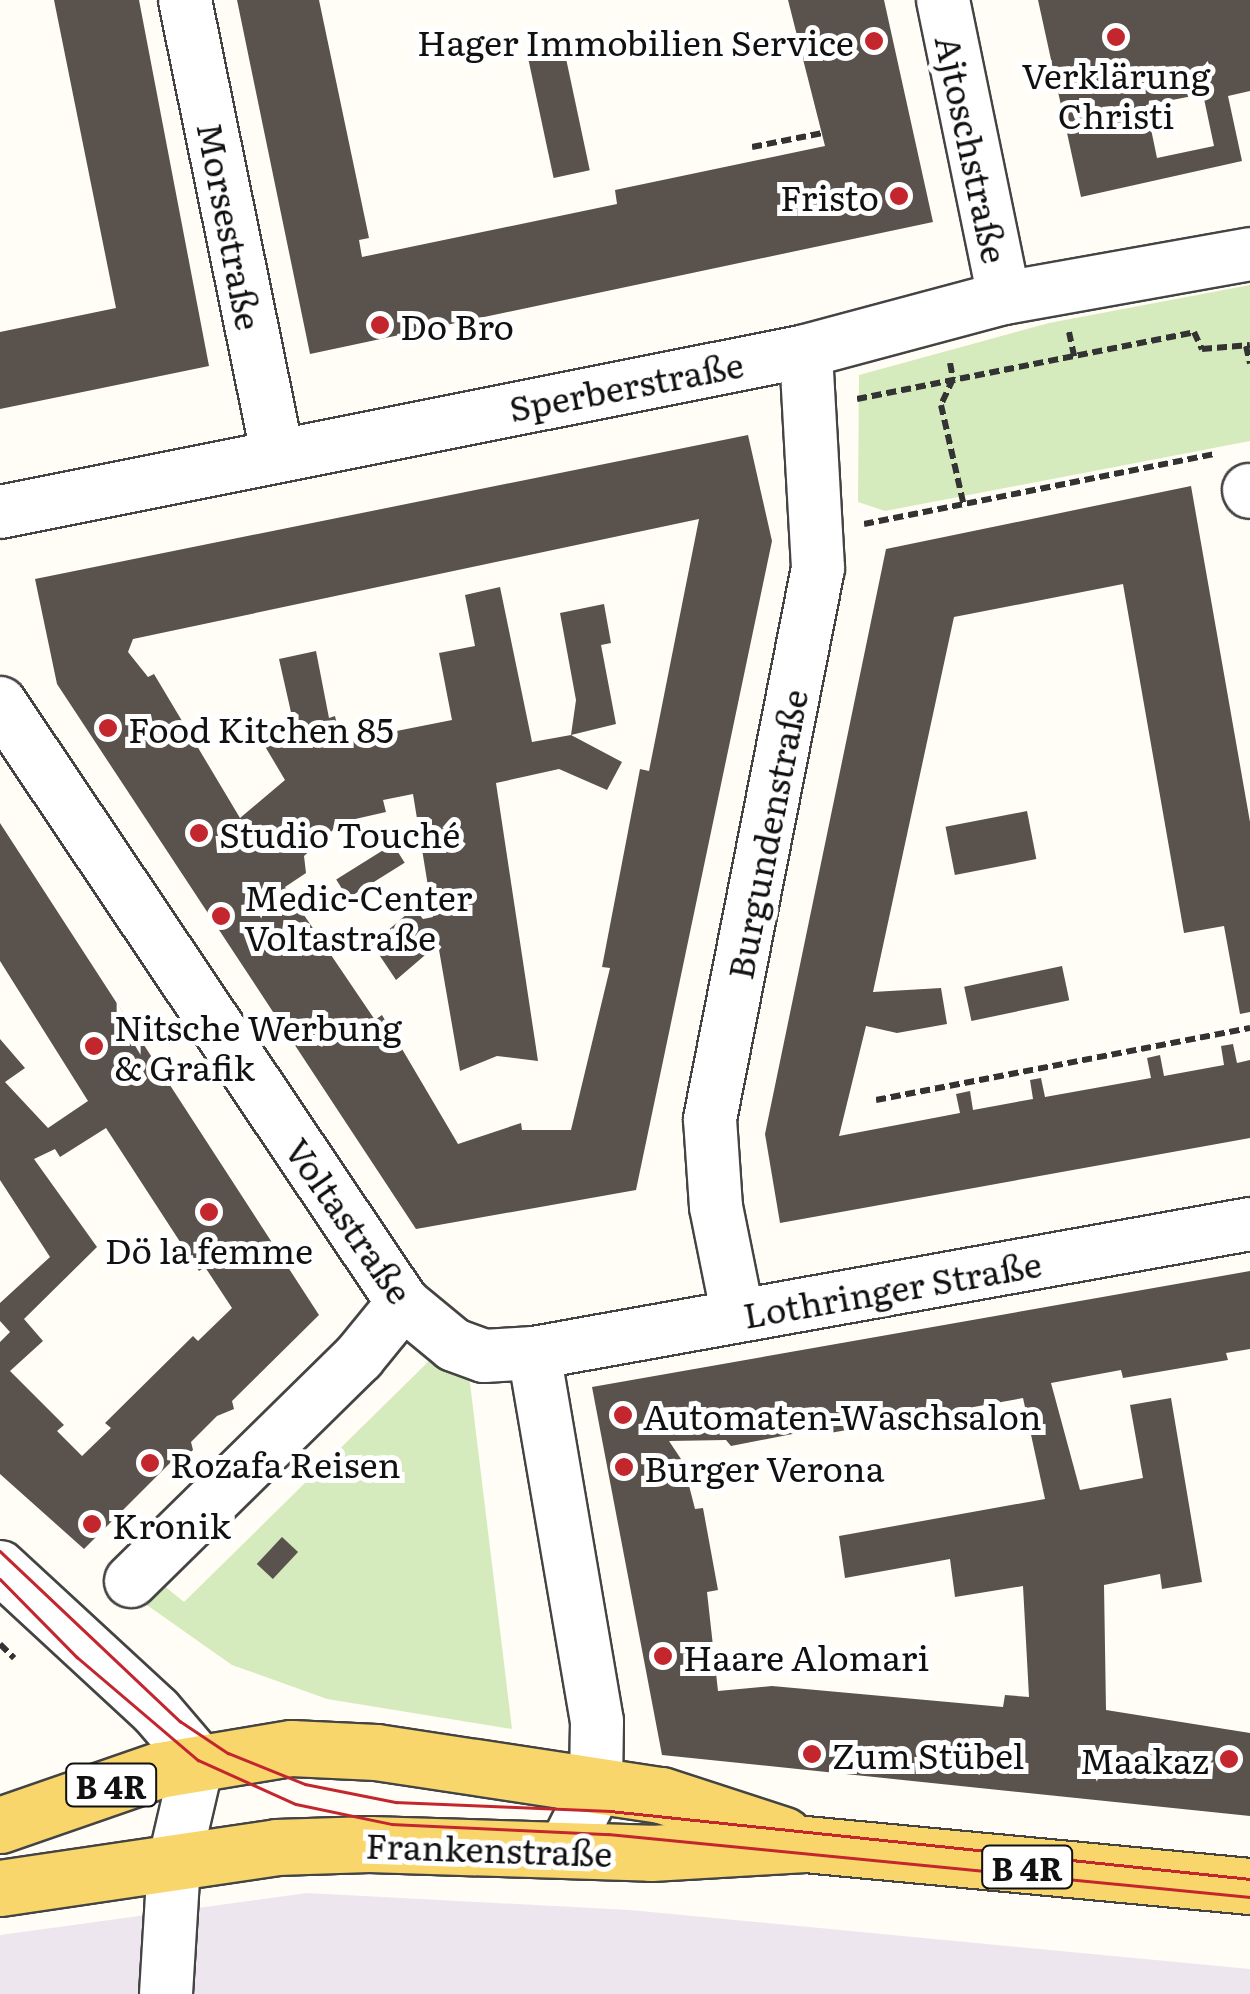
<!DOCTYPE html>
<meta charset="utf-8">
<style>
body{margin:0}
#map{position:relative;width:1250px;height:1994px;overflow:hidden;background:#fffdf5;font-family:Literata,serif}
div>[style]{position:absolute}
[style*='--x']{left:calc(var(--x)*1px);top:calc(var(--y)*1px);width:calc(var(--w)*1px);rotate:calc(var(--a)*1deg)}
.industrial>*{inset:0;background:#eee6ef}
.green>*{inset:0;background:#d5ebbd}
.building>*{inset:0;background:#5a524d;transform-origin:0 0}
.path>*{height:6px;margin-top:-3px;transform-origin:0;background:repeating-linear-gradient(90deg,#333 0 10px,transparent 0 15px)}
.roads{filter:drop-shadow(2px 0 #444) drop-shadow(-2px 0 #444) drop-shadow(0 2px #444) drop-shadow(0 -2px #444)}
.minor>*{height:52px;margin:-26px;padding:0 26px;transform-origin:26px;border-radius:26px;background:#fff}
.primary>*{height:55px;margin:-27.5px;padding:0 27.5px;transform-origin:27.5px;border-radius:27.5px;background:#f9d66b}
.tram>*{height:2.5px;margin:-1.25px;padding:0 1.25px;transform-origin:1.25px;border-radius:1.25px;background:#c4262e}
.dots>*{width:28px;height:28px;translate:-50% -50%;box-sizing:border-box;border:5px solid #fff;border-radius:50%}
span{translate:-50% -50%;white-space:nowrap;text-align:center;line-height:1.15;-webkit-text-stroke:10px #fff;paint-order:stroke}
.shield-label span{padding:2px 8px;background:#fff;border:2px solid;border-radius:8px;-webkit-text-stroke-width:0}
.shield-label{font-size:32px;color:#111;font-weight:700}
.poi-label{font-size:35px;color:#111}
.right{translate:-100% -50%;text-align:right}
.left{translate:0 -50%;text-align:left}
.street-label{font-size:35px;color:#111}
</style>
<div id="map">
<div class="industrial">
<i style="clip-path:polygon(307px 1893px,630px 1910px,1250px 1969px,1250px 1994px,0 1994px,0 1935px)"></i>
</div>
<div class="green">
<i style="clip-path:polygon(1250px 285px,1250px 441px,885px 511px,858px 502px,859px 375px,1049px 323px)"></i>
<i style="clip-path:polygon(429px 1361px,469px 1375px,512px 1729px,327px 1699px,232px 1665px,144px 1603px,162px 1584px,184px 1602px)"></i>
</div>
<div class="building">
<i style="clip-path:polygon(54px 0,139px 0,209px 366px,0 409px,0 332px,116px 308px)"></i>
<i style="clip-path:polygon(237px 0,319px 0,369px 238px,359px 240px,362px 257px,617px 204px,615px 190px,825px 146px,788px 0,884px 0,933px 222px,310px 354px)"></i>
<i style="clip-path:polygon(evenodd,1038px 0,1250px 0,1250px 91px,1228px 96px,1242px 161px,1081px 197px,1038px 0,1203px 94px,1214px 146px,1157px 158px,1146px 105px,1203px 94px)"></i>
<i style="left:564px;top:49px;width:124px;height:37px;rotate:78deg"></i>
<i style="clip-path:polygon(evenodd,748px 435px,772px 541px,636px 1190px,416px 1229px,57px 684px,35px 579px,748px 435px,699px 519px,649px 771px,640px 769px,602px 967px,610px 968px,571px 1130px,522px 1130px,521px 1123px,458px 1144px,382px 1015px,375px 1020px,285px 887px,306px 873px,304px 856px,342px 822px,386px 812px,383px 800px,413px 794px,433px 917px,423px 919px,414px 908px,372px 944px,396px 980px,438px 944px,460px 1071px,497px 1056px,538px 1061px,496px 783px,559px 769px,607px 790px,622px 762px,571px 735px,616px 724px,601px 645px,611px 643px,604px 604px,560px 613px,576px 700px,571px 735px,532px 742px,500px 587px,465px 595px,475px 646px,439px 653px,452px 720px,341px 742px,335px 716px,329px 718px,316px 651px,279px 659px,297px 739px,263px 743px,285px 780px,240px 818px,154px 674px,148px 677px,128px 652px,133px 639px,699px 519px)"></i>
<i style="clip-path:polygon(1191px 486px,1250px 822px,1250px 1012px,1240px 1014px,1224px 926px,1184px 933px,1123px 584px,954px 617px,873px 992px,941px 988px,947px 1024px,897px 1033px,866px 1026px,839px 1136px,960px 1113px,956px 1094px,970px 1091px,973px 1110px,1033px 1099px,1030px 1080px,1041px 1078px,1045px 1097px,1151px 1078px,1147px 1058px,1160px 1055px,1164px 1076px,1224px 1065px,1221px 1046px,1233px 1044px,1237px 1063px,1250px 1060px,1250px 1138px,780px 1223px,765px 1134px,886px 549px)"></i>
<i style="left:1027px;top:811px;width:49px;height:83px;rotate:79deg"></i>
<i style="clip-path:polygon(evenodd,0 823px,319px 1315px,232px 1401px,234px 1409px,217px 1416px,191px 1442px,193px 1450px,182px 1460px,175px 1458px,84px 1549px,0 1474px,0 1342px,10px 1332px,0 1321px,0 1303px,50px 1257px,0 1180px,0 1039px,25px 1068px,5px 1082px,48px 1128px,88px 1101px,0 961px,0 823px,106px 1128px,199px 1271px,205px 1267px,232px 1308px,198px 1341px,193px 1336px,105px 1423px,111px 1428px,82px 1456px,57px 1431px,64px 1425px,10px 1371px,43px 1341px,24px 1319px,97px 1247px,34px 1159px,55px 1149px,60px 1157px,106px 1128px)"></i>
<i style="left:393px;top:844px;width:22px;height:67px;rotate:58deg"></i>
<i style="left:1062px;top:966px;width:35px;height:100px;rotate:78deg"></i>
<i style="clip-path:polygon(evenodd,1250px 1271px,1250px 1349px,1226px 1353px,1228px 1360px,1123px 1378px,1121px 1370px,1051px 1383px,1080px 1490px,1143px 1478px,1130px 1405px,1171px 1398px,1202px 1582px,1162px 1589px,1160px 1574px,1104px 1585px,1106px 1710px,1250px 1733px,1250px 1816px,662px 1755px,592px 1387px,1250px 1271px,1023px 1398px,1045px 1499px,839px 1536px,845px 1578px,950px 1559px,955px 1597px,1023px 1586px,1029px 1697px,1005px 1695px,1003px 1707px,772px 1686px,718px 1691px,707px 1592px,718px 1590px,703px 1508px,695px 1509px,683px 1462px,669px 1441px,726px 1440px,731px 1446px,818px 1429px,819px 1435px,1023px 1398px)"></i>
<i style="left:282px;top:1537px;width:22px;height:37px;rotate:43deg"></i>
</div>
<div class="path">
<i style="--x:752;--y:147;--w:72;--a:-11.2"></i>
<i style="--x:1069;--y:332;--w:25;--a:78"></i>
<i style="--x:1246;--y:346;--w:18;--a:77"></i>
<i style="--x:950;--y:363;--w:16;--a:79"></i>
<i style="--x:953;--y:379;--w:29;--a:115"></i>
<i style="--x:941;--y:405;--w:104;--a:77.2"></i>
<i style="--x:857;--y:399;--w:344;--a:-11.2"></i>
<i style="--x:1194;--y:332;--w:19;--a:65"></i>
<i style="--x:1202;--y:349;--w:48;--a:-4.8"></i>
<i style="--x:864;--y:524;--w:358;--a:-11.3"></i>
<i style="--x:876;--y:1100;--w:381;--a:-10.9"></i>
<i style="--x:0;--y:1644;--w:20;--a:45"></i>
</div>
<div class="roads">
<div class="minor">
<i style="--x:185;--y:0;--w:461;--a:78.5"></i>
<i style="--x:943;--y:0;--w:304;--a:78.4"></i>
<i style="--x:1249;--y:490;--w:2;--a:63"></i>
<i style="--x:0;--y:512;--w:822;--a:-11.3"></i>
<i style="--x:806;--y:351;--w:205;--a:-15"></i>
<i style="--x:1004;--y:298;--w:250;--a:-10.1"></i>
<i style="--x:0;--y:703;--w:723;--a:56.11"></i>
<i style="--x:403;--y:1303;--w:66;--a:39.5"></i>
<i style="--x:454;--y:1345;--w:32;--a:20"></i>
<i style="--x:484;--y:1356;--w:50;--a:-3.4"></i>
<i style="--x:534;--y:1353;--w:373;--a:80.3"></i>
<i style="--x:597;--y:1721;--w:66;--a:90.9"></i>
<i style="--x:596;--y:1787;--w:68;--a:116.9"></i>
<i style="--x:738;--y:1316;--w:111;--a:-101.4"></i>
<i style="--x:716;--y:1207;--w:88;--a:-93.9"></i>
<i style="--x:710;--y:1119;--w:561;--a:-78.91"></i>
<i style="--x:818;--y:568;--w:217;--a:-93.2"></i>
<i style="--x:534;--y:1353;--w:728;--a:-10.21"></i>
<i style="--x:0;--y:1567;--w:212;--a:42.7"></i>
<i style="--x:156;--y:1711;--w:65;--a:49.4"></i>
<i style="--x:198;--y:1760;--w:106;--a:103.1"></i>
<i style="--x:174;--y:1863;--w:131;--a:93.5"></i>
<i style="--x:131;--y:1581;--w:320;--a:-44.5"></i>
<i style="--x:359;--y:1357;--w:70;--a:-50.8"></i>
</div>
<div class="primary">
<i style="--x:0;--y:1825;--w:168;--a:-19.1"></i>
<i style="--x:159;--y:1770;--w:134;--a:-9.5"></i>
<i style="--x:291;--y:1748;--w:85;--a:2.7"></i>
<i style="--x:376;--y:1752;--w:288;--a:8.6"></i>
<i style="--x:661;--y:1795;--w:129;--a:18"></i>
<i style="--x:0;--y:1888;--w:279;--a:-8.4"></i>
<i style="--x:276;--y:1847;--w:93;--a:-1.8"></i>
<i style="--x:369;--y:1844;--w:282;--a:1.8"></i>
<i style="--x:651;--y:1853;--w:154;--a:-3.3"></i>
<i style="--x:805;--y:1844;--w:447;--a:5.4"></i>
</div>
</div>
<div class="tram">
<i style="--x:0;--y:1551;--w:248;--a:43.4"></i>
<i style="--x:180;--y:1721;--w:58;--a:33.7"></i>
<i style="--x:228;--y:1753;--w:83;--a:21.9"></i>
<i style="--x:305;--y:1784;--w:93;--a:11.2"></i>
<i style="--x:396;--y:1802;--w:214;--a:2.4"></i>
<i style="--x:610;--y:1811;--w:644;--a:6.06"></i>
<i style="--x:0;--y:1579;--w:110;--a:45.4"></i>
<i style="--x:77;--y:1657;--w:159;--a:40.4"></i>
<i style="--x:198;--y:1760;--w:107;--a:24.2"></i>
<i style="--x:296;--y:1804;--w:98;--a:11.8"></i>
<i style="--x:392;--y:1824;--w:216;--a:2.7"></i>
<i style="--x:608;--y:1834;--w:645;--a:5.6"></i>
</div>
<div class="dots">
<i style="left:1116px;top:37px;background:#c4262e"></i>
<i style="left:874px;top:41px;background:#c4262e"></i>
<i style="left:899px;top:196px;background:#c4262e"></i>
<i style="left:380px;top:325px;background:#c4262e"></i>
<i style="left:108px;top:728px;background:#c4262e"></i>
<i style="left:199px;top:833px;background:#c4262e"></i>
<i style="left:221px;top:916px;background:#c4262e"></i>
<i style="left:94px;top:1046px;background:#c4262e"></i>
<i style="left:209px;top:1212px;background:#c4262e"></i>
<i style="left:623px;top:1415px;background:#c4262e"></i>
<i style="left:150px;top:1463px;background:#c4262e"></i>
<i style="left:624px;top:1467px;background:#c4262e"></i>
<i style="left:92px;top:1524px;background:#c4262e"></i>
<i style="left:663px;top:1656px;background:#c4262e"></i>
<i style="left:812px;top:1754px;background:#c4262e"></i>
<i style="left:1229px;top:1759px;background:#c4262e"></i>
</div>
<div class="shield-label">
<span style="left:111px;top:1785px">B 4R</span>
<span style="left:1027px;top:1867px">B 4R</span>
</div>
<div class="poi-label">
<span class="right" style="left:854px;top:41px">Hager Immobilien Service</span>
<span style="left:1116px;top:94px">Verklärung<br>Christi</span>
<span class="right" style="left:879px;top:196px">Fristo</span>
<span class="left" style="left:400px;top:325px">Do Bro</span>
<span class="left" style="left:128px;top:728px">Food Kitchen 85</span>
<span class="left" style="left:219px;top:833px">Studio Touché</span>
<span class="left" style="left:244px;top:916px">Medic-Center<br>Voltastraße</span>
<span class="left" style="left:114px;top:1046px">Nitsche Werbung<br>&amp; Grafik</span>
<span style="left:209px;top:1249px">Dö la femme</span>
<span class="left" style="left:643px;top:1415px">Automaten-Waschsalon</span>
<span class="left" style="left:170px;top:1463px">Rozafa Reisen</span>
<span class="left" style="left:644px;top:1467px">Burger Verona</span>
<span class="left" style="left:112px;top:1524px">Kronik</span>
<span class="left" style="left:683px;top:1656px">Haare Alomari</span>
<span class="left" style="left:832px;top:1754px">Zum Stübel</span>
<span class="right" style="left:1209px;top:1759px">Maakaz</span>
</div>
<div class="street-label">
<span style="left:973px;top:149px;rotate:78deg">Ajtoschstraße</span>
<span style="left:231px;top:226px;rotate:79deg">Morsestraße</span>
<span style="left:626px;top:385px;rotate:-11deg">Sperberstraße</span>
<span style="left:766px;top:834px;rotate:-79deg">Burgundenstraße</span>
<span style="left:350px;top:1220px;rotate:55deg">Voltastraße</span>
<span style="left:892px;top:1288px;rotate:-10deg">Lothringer Straße</span>
<span style="left:489px;top:1848px;rotate:2deg">Frankenstraße</span>
</div>
</div>
